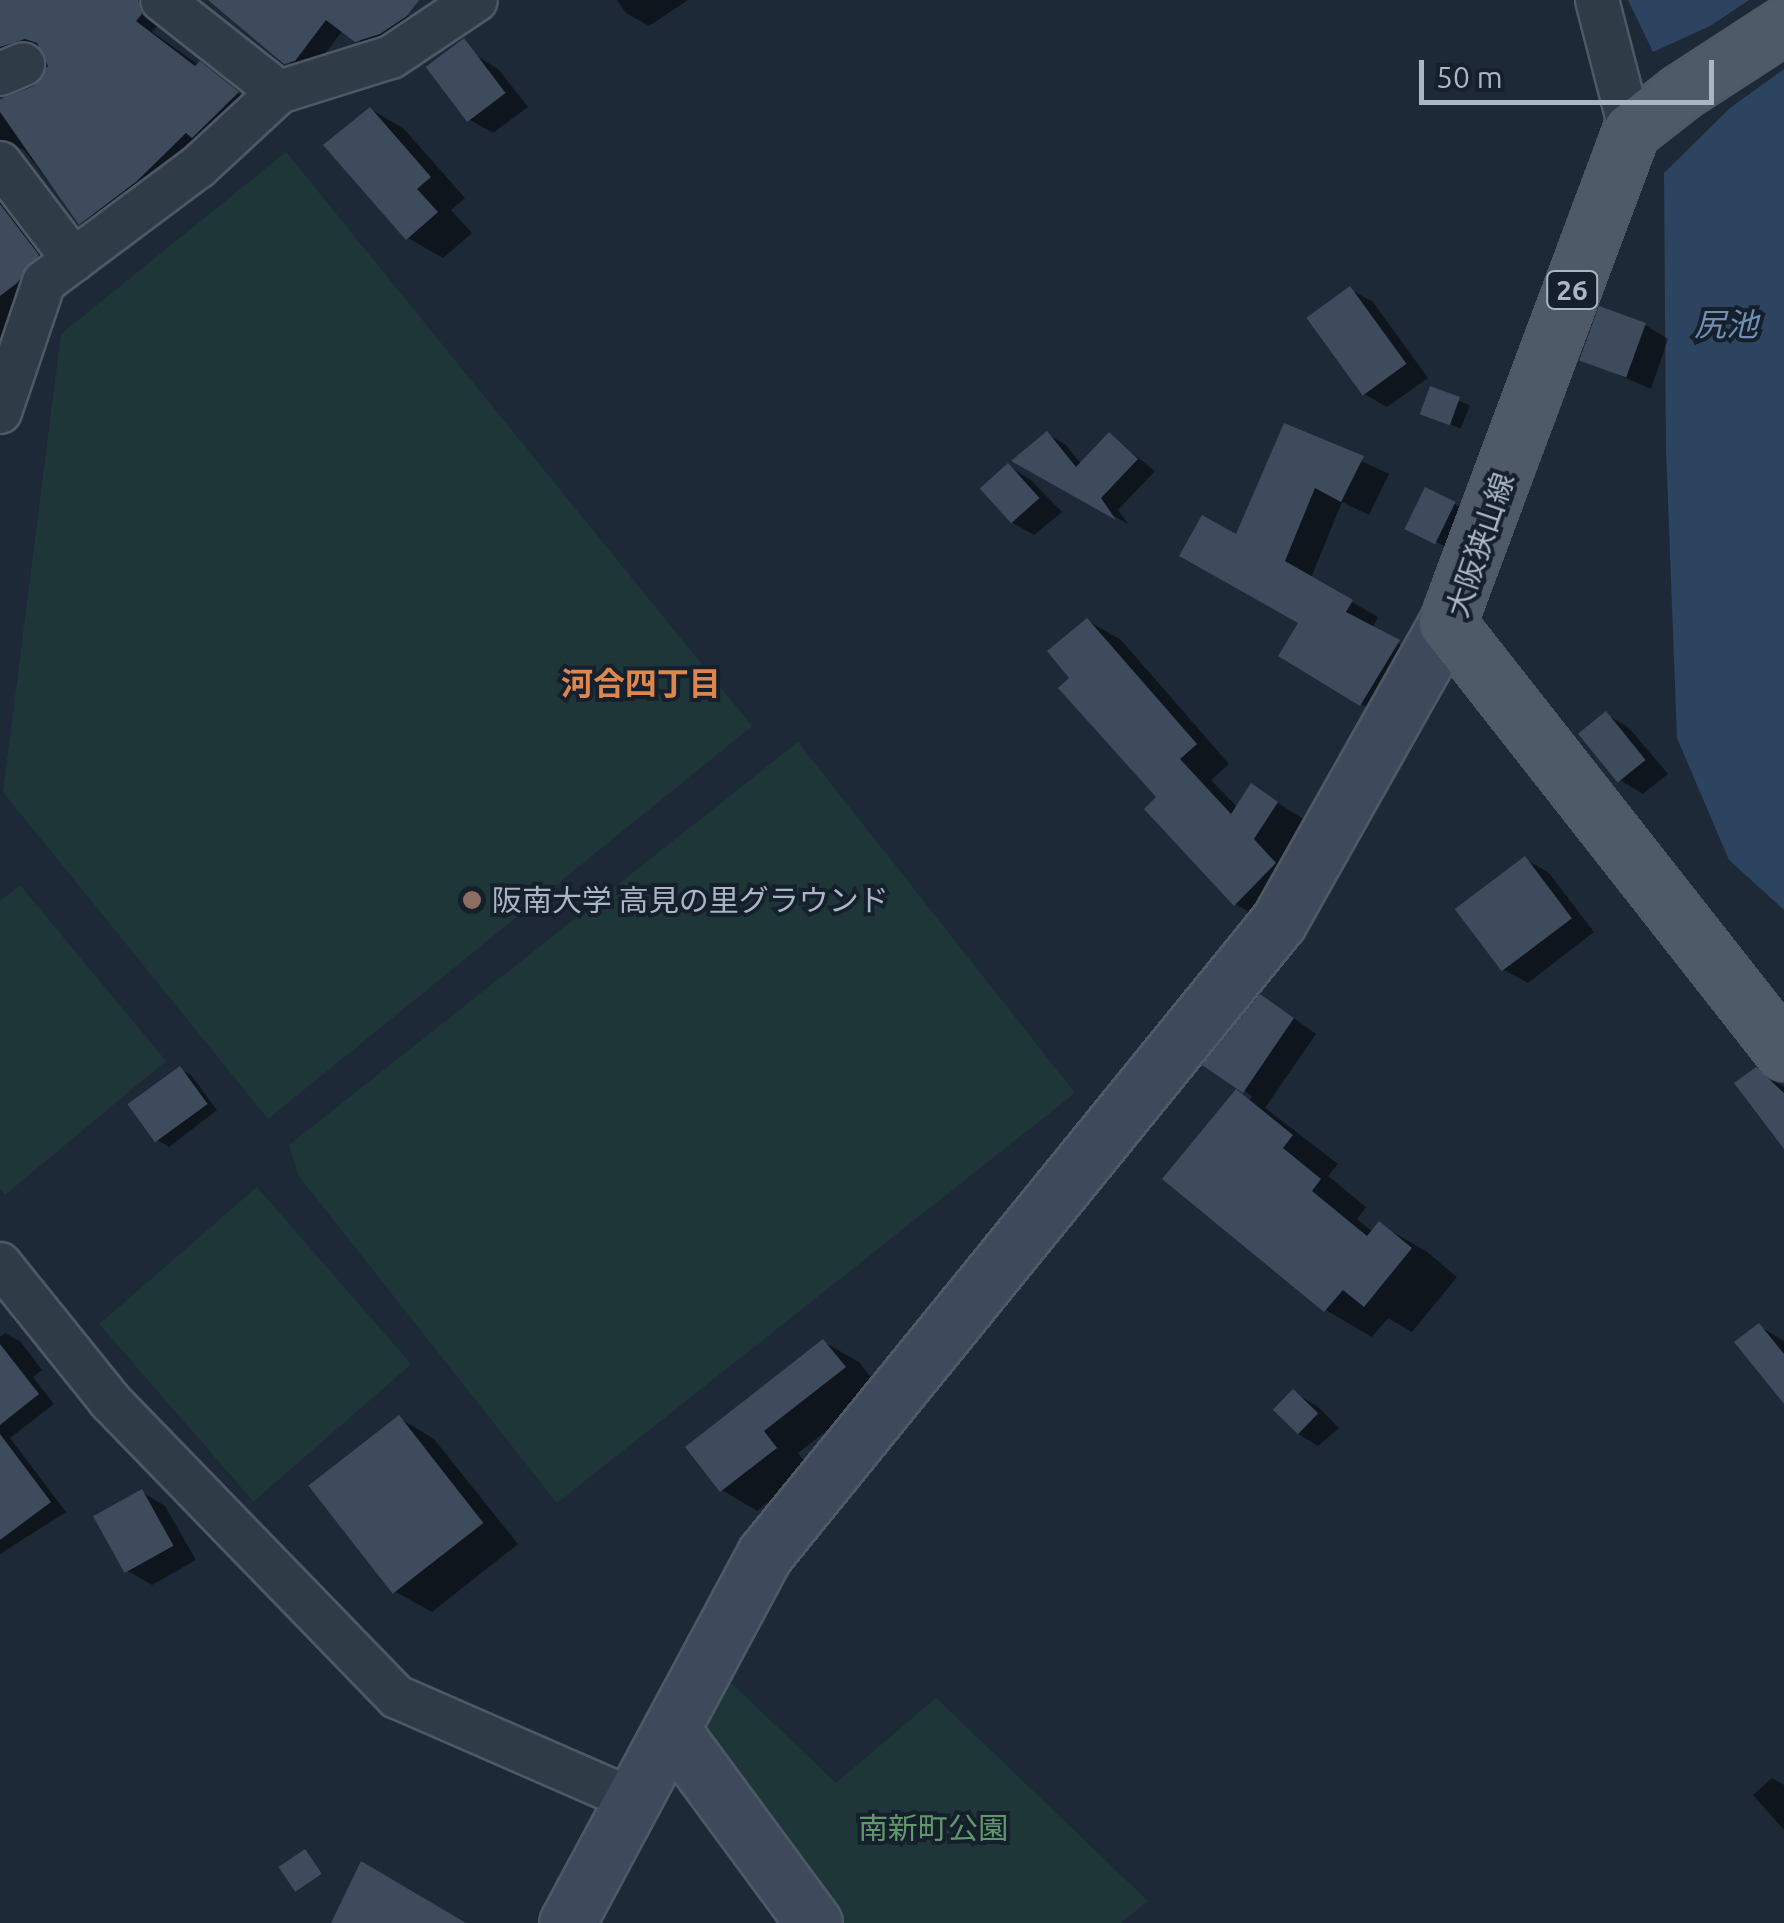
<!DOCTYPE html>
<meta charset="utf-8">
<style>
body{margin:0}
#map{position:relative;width:1784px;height:1923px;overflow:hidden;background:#1d2937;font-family:Ubuntu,"Noto Sans JP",sans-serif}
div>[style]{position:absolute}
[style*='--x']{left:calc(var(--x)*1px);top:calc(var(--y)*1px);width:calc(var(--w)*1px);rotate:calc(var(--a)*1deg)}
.green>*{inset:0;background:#1f3638;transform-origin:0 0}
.water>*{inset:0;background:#2c445f}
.shadow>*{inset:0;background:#0007;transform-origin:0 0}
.building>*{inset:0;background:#3d4b5d;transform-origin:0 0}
.roads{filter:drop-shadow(2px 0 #4e5866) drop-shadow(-2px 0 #4e5866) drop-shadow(0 2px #4e5866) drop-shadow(0 -2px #4e5866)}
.street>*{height:42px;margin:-21px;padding:0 21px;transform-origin:21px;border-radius:21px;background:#303b48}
.secondary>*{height:55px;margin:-27.5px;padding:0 27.5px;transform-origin:27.5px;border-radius:27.5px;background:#3e4a5b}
.primary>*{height:55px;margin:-27.5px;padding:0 27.5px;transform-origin:27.5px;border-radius:27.5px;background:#4e5a68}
.dots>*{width:28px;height:28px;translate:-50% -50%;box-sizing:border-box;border:5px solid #16202c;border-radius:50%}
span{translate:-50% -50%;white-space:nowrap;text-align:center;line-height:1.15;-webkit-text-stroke:8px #16202c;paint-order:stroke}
.shield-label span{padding:2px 8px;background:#16202c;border:2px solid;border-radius:8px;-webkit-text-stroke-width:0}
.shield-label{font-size:28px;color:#aab5c5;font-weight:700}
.street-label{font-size:30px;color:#aab5c5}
.poi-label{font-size:30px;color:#aab5c5}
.left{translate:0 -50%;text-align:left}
.park-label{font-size:30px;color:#60976b}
.water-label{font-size:32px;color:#6f8eb2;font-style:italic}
.neighbourhood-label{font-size:32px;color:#de874d;font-weight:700}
.scale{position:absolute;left:1419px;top:60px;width:295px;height:45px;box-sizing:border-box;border:5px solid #aab5c5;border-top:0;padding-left:12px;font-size:30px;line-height:35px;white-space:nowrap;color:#aab5c5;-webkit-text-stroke:8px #16202c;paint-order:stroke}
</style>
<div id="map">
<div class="green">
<i style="clip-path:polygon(286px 152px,752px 726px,268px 1119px,3px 792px,61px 334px)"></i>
<i style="clip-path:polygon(798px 742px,1075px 1093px,557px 1503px,298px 1175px,289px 1145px)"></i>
<i style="clip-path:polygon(20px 885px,166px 1061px,5px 1195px,0 1189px,0 901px)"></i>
<i style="left:257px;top:1187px;width:235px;height:209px;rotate:49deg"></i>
<i style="clip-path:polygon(729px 1681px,836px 1783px,936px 1698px,1148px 1901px,1121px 1923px,841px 1923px,702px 1741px,701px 1721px)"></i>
</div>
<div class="water">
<i style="clip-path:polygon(1628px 0,1749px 0,1710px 26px,1653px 52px)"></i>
<i style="clip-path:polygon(1784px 69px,1784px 910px,1729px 860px,1677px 738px,1666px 449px,1664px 173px,1730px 108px)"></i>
</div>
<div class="shadow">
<i style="clip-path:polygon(0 0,159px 0,159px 24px,152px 32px,254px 104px,98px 233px,80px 223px,24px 150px,17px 147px,0 157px,0 98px,10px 99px,45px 81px,49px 54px,32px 50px,0 67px)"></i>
<i style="clip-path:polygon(211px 0,389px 0,422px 27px,375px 51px,343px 30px,313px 70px,304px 73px)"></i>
<i style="clip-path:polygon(617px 0,688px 0,649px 26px,626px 13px)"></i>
<i style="clip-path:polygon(459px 44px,499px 70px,528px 107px,493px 133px,470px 120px)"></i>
<i style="clip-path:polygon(369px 108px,404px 129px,465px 198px,451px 210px,472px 233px,443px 258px,408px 238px)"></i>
<i style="clip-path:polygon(0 194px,55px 266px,23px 327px,0 343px)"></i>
<i style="clip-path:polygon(1350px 289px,1373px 302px,1428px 378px,1387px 407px,1364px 394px)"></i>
<i style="clip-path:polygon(1645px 325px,1668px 339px,1651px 389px,1582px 359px)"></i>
<i style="left:1432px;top:390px;width:41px;height:25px;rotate:22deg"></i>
<i style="clip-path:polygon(1286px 426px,1389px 474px,1369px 515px,1342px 502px,1311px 578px,1378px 617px,1372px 629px,1425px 658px,1388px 719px,1361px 704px,1237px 537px)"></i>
<i style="clip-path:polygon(1047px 434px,1065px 444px,1082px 465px,1109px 435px,1155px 471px,1118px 510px,1128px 524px,1015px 460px)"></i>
<i style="clip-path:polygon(1008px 466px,1031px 480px,1062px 512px,1034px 535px,1011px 522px)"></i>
<i style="clip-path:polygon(1455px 504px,1478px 518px,1463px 555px,1410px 529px)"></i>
<i style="clip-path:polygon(1088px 621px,1121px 640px,1229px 764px,1211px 780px,1238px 808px,1252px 787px,1310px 823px,1269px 923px,1235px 904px,1072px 678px)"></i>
<i style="clip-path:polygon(1606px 714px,1629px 728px,1668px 774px,1643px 794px,1620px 780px)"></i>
<i style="clip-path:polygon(1525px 859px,1549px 873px,1594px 932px,1528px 983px,1504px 970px)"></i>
<i style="clip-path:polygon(1284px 1011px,1316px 1034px,1265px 1108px,1338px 1164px,1328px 1176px,1366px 1207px,1357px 1219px,1373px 1232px,1379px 1224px,1426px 1251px,1457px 1277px,1412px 1332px,1388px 1318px,1372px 1337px,1326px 1310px,1165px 1179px,1236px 1092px,1250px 1100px,1252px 1096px,1206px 1065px)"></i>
<i style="clip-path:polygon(180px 1069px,191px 1075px,217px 1110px,169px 1147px,158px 1140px)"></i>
<i style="clip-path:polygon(1756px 1070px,1784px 1087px,1784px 1145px)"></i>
<i style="clip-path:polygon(1759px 1326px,1784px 1341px,1784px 1398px)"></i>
<i style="clip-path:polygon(5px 1333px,21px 1342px,42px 1370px,33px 1377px,54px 1404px,10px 1438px,66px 1512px,0 1554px,0 1337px)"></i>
<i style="clip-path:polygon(824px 1342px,859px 1362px,880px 1389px,798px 1453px,811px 1469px,757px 1511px,722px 1490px)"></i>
<i style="clip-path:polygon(1293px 1392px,1317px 1406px,1339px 1428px,1318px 1446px,1295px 1432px)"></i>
<i style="clip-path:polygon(399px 1418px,434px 1439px,518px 1544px,432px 1612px,396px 1592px)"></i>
<i style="clip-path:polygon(142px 1492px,165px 1506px,196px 1560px,152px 1585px,128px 1571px)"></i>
<i style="clip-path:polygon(1772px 1778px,1784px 1785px,1784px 1830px,1753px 1795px)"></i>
</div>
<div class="building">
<i style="clip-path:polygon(0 0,138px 0,142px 14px,136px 21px,195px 66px,200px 61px,239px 92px,192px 138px,186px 133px,137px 181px,79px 225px,0 112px,0 99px,34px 86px,48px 66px,37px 43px,25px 39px,0 47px)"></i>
<i style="clip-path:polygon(208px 0,419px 0,407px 16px,380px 34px,355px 42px,326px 20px,295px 61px,284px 64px)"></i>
<i style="left:464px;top:38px;width:69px;height:48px;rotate:53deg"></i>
<i style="clip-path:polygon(370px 107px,431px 177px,417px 189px,438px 212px,406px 240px,323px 145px)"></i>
<i style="clip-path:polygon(0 204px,39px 255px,17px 283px,0 296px)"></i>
<i style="left:1350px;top:286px;width:96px;height:54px;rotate:54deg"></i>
<i style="left:1599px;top:306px;width:50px;height:58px;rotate:20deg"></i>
<i style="left:1430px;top:386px;width:32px;height:30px;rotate:20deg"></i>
<i style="clip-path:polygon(1284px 423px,1364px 456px,1341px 502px,1315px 488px,1285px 561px,1353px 600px,1346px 612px,1400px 640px,1360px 706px,1278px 656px,1298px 623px,1179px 556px,1202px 515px,1236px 534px)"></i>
<i style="clip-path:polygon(1047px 431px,1076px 467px,1109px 432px,1138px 459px,1101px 498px,1116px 520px,1011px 461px)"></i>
<i style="left:1008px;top:463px;width:47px;height:38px;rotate:48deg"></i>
<i style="left:1425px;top:487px;width:34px;height:47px;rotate:26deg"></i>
<i style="clip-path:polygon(1087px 618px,1197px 744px,1180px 759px,1231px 814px,1251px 783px,1278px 802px,1254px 839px,1276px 863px,1234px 906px,1144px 809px,1156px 797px,1058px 688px,1069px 678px,1047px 651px)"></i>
<i style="left:1606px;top:711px;width:63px;height:36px;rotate:51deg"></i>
<i style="left:1525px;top:856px;width:78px;height:88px;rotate:53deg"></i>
<i style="clip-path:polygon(1260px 994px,1294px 1018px,1243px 1093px,1202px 1065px)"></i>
<i style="left:180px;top:1066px;width:47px;height:65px;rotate:54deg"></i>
<i style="clip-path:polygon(1756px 1067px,1784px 1093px,1784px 1149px,1734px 1083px)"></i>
<i style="clip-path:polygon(1236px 1089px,1293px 1135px,1283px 1148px,1321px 1179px,1312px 1191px,1367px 1236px,1379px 1221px,1412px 1248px,1364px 1307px,1343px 1290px,1324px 1312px,1162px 1179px)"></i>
<i style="clip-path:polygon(1759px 1323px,1784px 1354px,1784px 1404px,1734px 1342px)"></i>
<i style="clip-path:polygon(823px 1339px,846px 1367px,764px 1431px,777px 1448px,720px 1492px,685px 1447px)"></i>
<i style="clip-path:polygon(0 1344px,39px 1394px,0 1425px)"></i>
<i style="left:1293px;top:1389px;width:35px;height:29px;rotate:44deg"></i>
<i style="left:399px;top:1415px;width:137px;height:115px;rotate:52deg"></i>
<i style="clip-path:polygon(0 1434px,51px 1502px,0 1540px)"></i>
<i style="left:142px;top:1489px;width:65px;height:56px;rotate:61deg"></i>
<i style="left:305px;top:1849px;width:30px;height:32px;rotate:56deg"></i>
<i style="clip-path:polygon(361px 1861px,466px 1923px,331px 1923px)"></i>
</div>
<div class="roads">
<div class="street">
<i style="--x:162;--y:0;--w:149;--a:38.2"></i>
<i style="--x:1597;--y:0;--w:135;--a:75.5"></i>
<i style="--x:0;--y:74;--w:25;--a:-23"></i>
<i style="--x:0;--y:163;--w:122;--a:52.7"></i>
<i style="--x:0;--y:412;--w:137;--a:-71.3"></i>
<i style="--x:44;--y:282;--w:192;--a:-36.8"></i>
<i style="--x:198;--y:167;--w:110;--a:-42.8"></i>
<i style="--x:279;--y:92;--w:117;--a:-17.4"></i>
<i style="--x:391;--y:57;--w:102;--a:-33.8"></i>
<i style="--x:0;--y:1264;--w:176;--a:51.2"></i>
<i style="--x:110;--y:1401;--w:412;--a:45.9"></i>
<i style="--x:397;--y:1697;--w:257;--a:23.6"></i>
</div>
<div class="secondary">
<i style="--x:671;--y:1729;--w:241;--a:53.6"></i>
<i style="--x:567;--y:1923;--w:419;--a:-61.8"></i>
<i style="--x:765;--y:1554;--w:815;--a:-50.92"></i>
<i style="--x:1279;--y:921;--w:342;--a:-60.6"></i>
</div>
<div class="primary">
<i style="--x:1784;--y:25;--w:123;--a:147"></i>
<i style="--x:1681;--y:92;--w:63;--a:142"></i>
<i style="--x:1631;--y:131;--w:525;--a:110.5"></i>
<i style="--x:1447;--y:623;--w:546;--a:51.85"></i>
</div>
</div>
<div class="dots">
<i style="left:472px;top:900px;background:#8d6e63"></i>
</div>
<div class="shield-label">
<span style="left:1572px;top:290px">26</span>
</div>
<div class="street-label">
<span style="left:1480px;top:545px;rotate:-71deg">大阪狭山線</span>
</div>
<div class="poi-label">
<span class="left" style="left:492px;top:900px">阪南大学 高見の里グラウンド</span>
</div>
<div class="park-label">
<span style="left:933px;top:1828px">南新町公園</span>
</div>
<div class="water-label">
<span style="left:1726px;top:324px">尻池</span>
</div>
<div class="neighbourhood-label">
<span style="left:641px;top:683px">河合四丁目</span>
</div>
<div class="scale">50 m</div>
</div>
